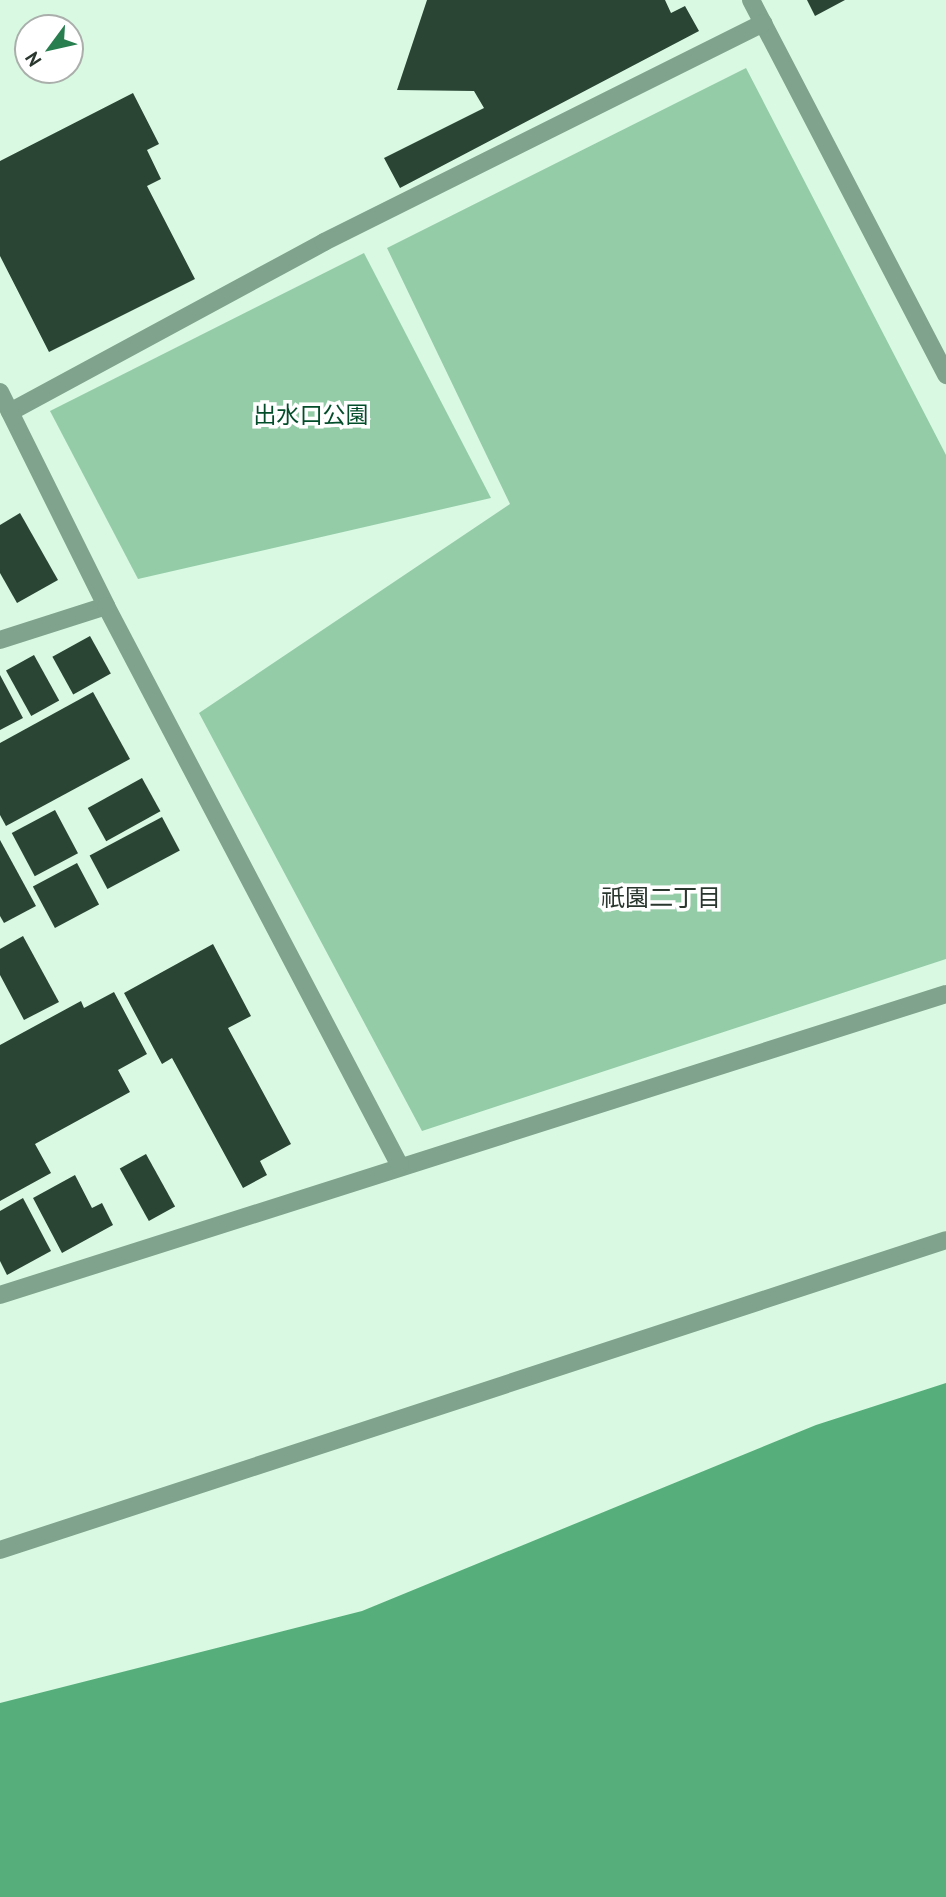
<!DOCTYPE html>
<meta charset="utf-8">
<style>
body{margin:0}
#map{position:relative;width:946px;height:1897px;overflow:hidden;background:#d9f9e3;font-family:"PT Sans","Noto Sans JP",sans-serif}
div>[style]{position:absolute}
[style*='--x']{left:calc(var(--x)*1px);top:calc(var(--y)*1px);width:calc(var(--w)*1px);rotate:calc(var(--a)*1deg)}
.green>*{inset:0;background:#95cca8}
.water>*{inset:0;background:#56af7b}
.building>*{inset:0;background:#2a4534;transform-origin:0 0}
.minor>*{height:18px;margin:-9px;padding:0 9px;transform-origin:9px;border-radius:9px;background:#7fa38c}
.tertiary>*{height:18px;margin:-9px;padding:0 9px;transform-origin:9px;border-radius:9px;background:#7fa38c}
span{translate:-50% -50%;white-space:nowrap;text-align:center;line-height:1.15;-webkit-text-stroke:7px #fff;paint-order:stroke}
.park-label{font-size:23px;color:#034d2b}
.neighbourhood-label{font-size:24px;color:#2a372f}
.north{position:absolute;left:14px;top:14px;width:70px;height:70px;box-sizing:border-box;background:#fff;border:2px solid #aaafac;border-radius:50%;rotate:237deg;font-size:19px;font-weight:700;line-height:28px;text-align:center;color:#2a372f}
.north::after{content:'';display:block;margin:auto;width:24px;height:32px;background:#297e50;clip-path:polygon(50% 0,100% 100%,50% 72%,0 100%)}
</style>
<div id="map">
<div class="green">
<i style="clip-path:polygon(746px 68px,946px 455px,946px 959px,422px 1131px,199px 713px,510px 504px,387px 248px)"></i>
<i style="clip-path:polygon(364px 253px,491px 498px,138px 579px,50px 411px)"></i>
</div>
<div class="water">
<i style="clip-path:polygon(946px 1383px,946px 1897px,0 1897px,0 1703px,362px 1611px,816px 1425px)"></i>
</div>
<div class="building">
<i style="clip-path:polygon(427px 0,665px 0,671px 13px,685px 6px,699px 31px,400px 188px,384px 158px,484px 108px,474px 91px,397px 90px)"></i>
<i style="clip-path:polygon(807px 0,845px 0,815px 16px)"></i>
<i style="clip-path:polygon(133px 93px,159px 144px,147px 150px,161px 179px,147px 186px,195px 279px,49px 352px,0 256px,0 161px)"></i>
<i style="clip-path:polygon(20px 513px,58px 580px,17px 603px,0 573px,0 525px)"></i>
<i style="left:90px;top:636px;width:43px;height:43px;rotate:61deg"></i>
<i style="left:34px;top:655px;width:52px;height:32px;rotate:61deg"></i>
<i style="clip-path:polygon(0 675px,23px 718px,0 730px)"></i>
<i style="clip-path:polygon(93px 692px,130px 759px,6px 826px,0 815px,0 743px)"></i>
<i style="left:142px;top:778px;width:38px;height:62px;rotate:61deg"></i>
<i style="left:55px;top:810px;width:49px;height:49px;rotate:62deg"></i>
<i style="left:162px;top:817px;width:38px;height:82px;rotate:62deg"></i>
<i style="clip-path:polygon(0 840px,36px 906px,4px 923px,0 916px)"></i>
<i style="left:77px;top:863px;width:47px;height:50px;rotate:62deg"></i>
<i style="clip-path:polygon(23px 936px,59px 1002px,24px 1020px,0 975px,0 949px)"></i>
<i style="clip-path:polygon(213px 944px,251px 1016px,228px 1028px,291px 1144px,260px 1161px,267px 1175px,243px 1188px,172px 1058px,162px 1064px,124px 993px)"></i>
<i style="clip-path:polygon(114px 992px,147px 1054px,118px 1070px,130px 1092px,35px 1144px,51px 1173px,0 1201px,0 1045px,81px 1001px,84px 1008px)"></i>
<i style="left:146px;top:1154px;width:60px;height:30px;rotate:61deg"></i>
<i style="clip-path:polygon(75px 1175px,92px 1208px,102px 1203px,113px 1225px,62px 1253px,33px 1198px)"></i>
<i style="clip-path:polygon(23px 1198px,51px 1251px,7px 1275px,0 1261px,0 1211px)"></i>
</div>
<div class="minor">
<i style="--x:751;--y:0;--w:423;--a:62.5"></i>
<i style="--x:10;--y:412;--w:357;--a:-28.4"></i>
<i style="--x:324;--y:242;--w:491;--a:-26.5"></i>
<i style="--x:0;--y:640;--w:111;--a:-17.8"></i>
<i style="--x:0;--y:1295;--w:993;--a:-17.65"></i>
<i style="--x:0;--y:1550;--w:995;--a:-18.14"></i>
</div>
<div class="tertiary">
<i style="--x:0;--y:392;--w:239;--a:63.6"></i>
<i style="--x:106;--y:606;--w:632;--a:62.3"></i>
</div>
<div class="park-label">
<span style="left:311px;top:415px">出水口公園</span>
</div>
<div class="neighbourhood-label">
<span style="left:661px;top:898px">祇園二丁目</span>
</div>
<div class="north">N</div>
</div>
